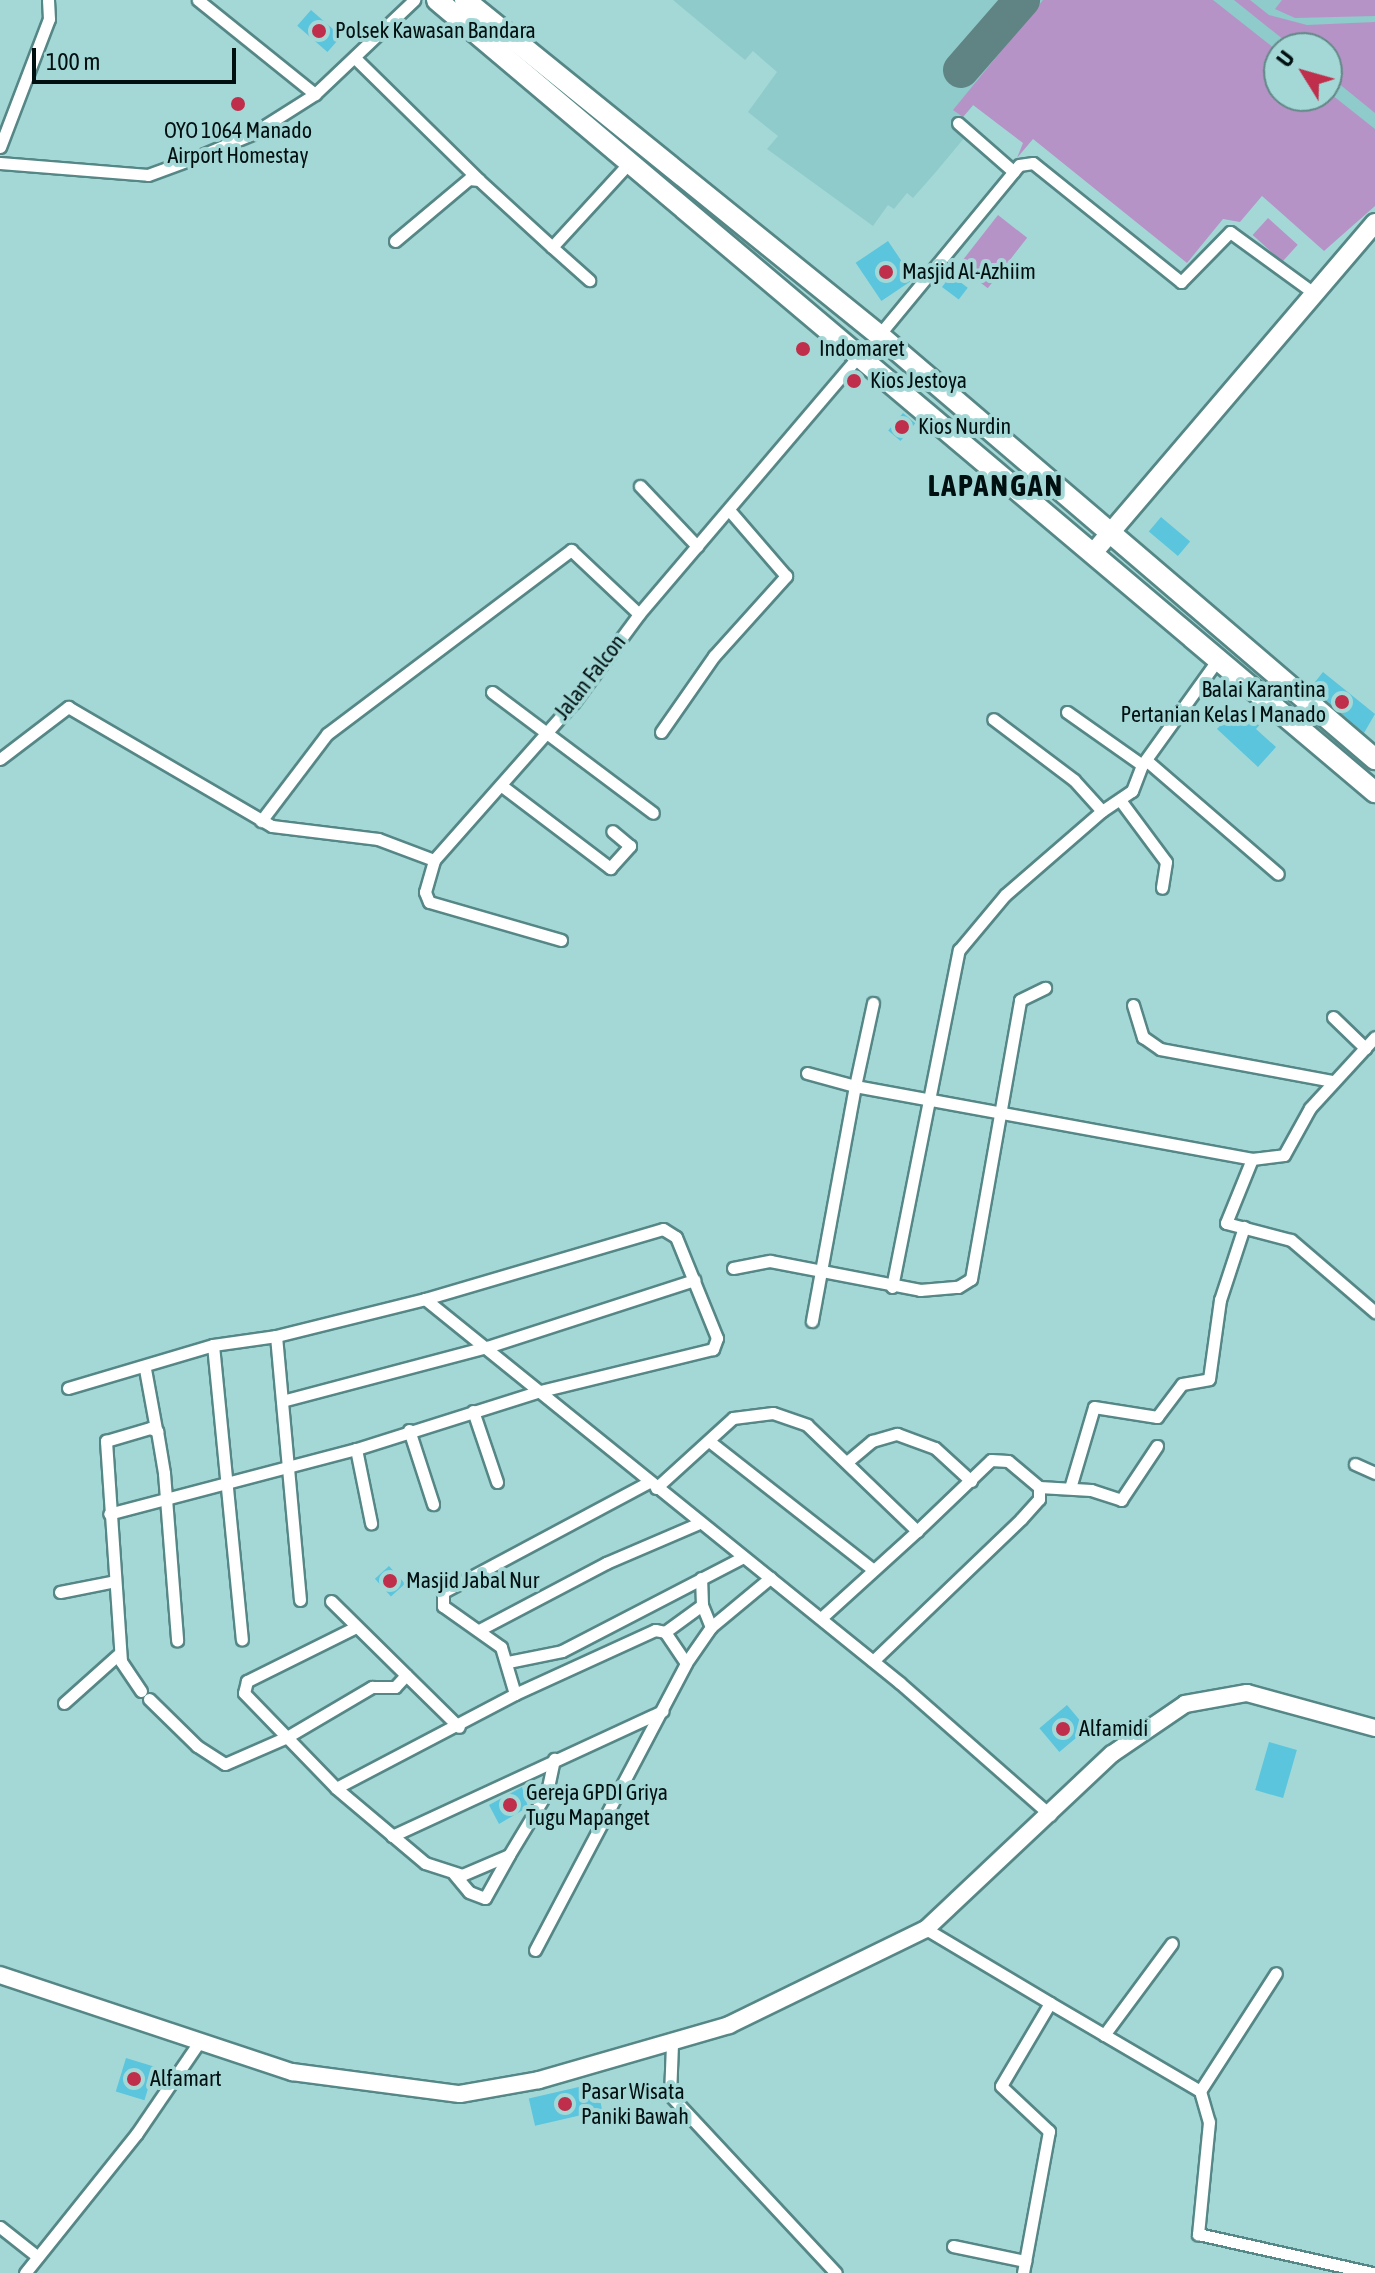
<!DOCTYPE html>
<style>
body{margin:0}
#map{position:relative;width:1375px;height:2273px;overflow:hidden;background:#a4d8d7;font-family:"Asap Condensed",sans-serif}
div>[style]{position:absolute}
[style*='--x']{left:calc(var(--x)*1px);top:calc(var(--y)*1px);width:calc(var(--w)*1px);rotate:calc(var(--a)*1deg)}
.built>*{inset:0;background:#8ecbca}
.green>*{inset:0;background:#b693c6;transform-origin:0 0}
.taxiway>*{height:36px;margin:-18px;padding:0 18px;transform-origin:18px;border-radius:18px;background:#608484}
.building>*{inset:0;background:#5bc5dd;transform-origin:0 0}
.roads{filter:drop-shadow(2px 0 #568787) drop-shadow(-2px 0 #568787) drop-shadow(0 2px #568787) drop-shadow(0 -2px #568787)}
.street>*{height:11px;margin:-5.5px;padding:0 5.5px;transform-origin:5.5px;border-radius:5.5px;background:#fff}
.secondary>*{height:16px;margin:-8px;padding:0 8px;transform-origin:8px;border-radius:8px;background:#fff}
.primary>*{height:18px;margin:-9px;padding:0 9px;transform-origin:9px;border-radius:9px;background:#fff}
.highway>*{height:20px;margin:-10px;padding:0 10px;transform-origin:10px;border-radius:10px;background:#fff}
.dots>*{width:22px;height:22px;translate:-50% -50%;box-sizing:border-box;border:4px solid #a4d8d7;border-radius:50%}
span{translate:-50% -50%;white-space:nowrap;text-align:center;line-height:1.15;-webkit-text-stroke:8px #a4d8d7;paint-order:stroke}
.poi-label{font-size:22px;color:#001010}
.left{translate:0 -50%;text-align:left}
.right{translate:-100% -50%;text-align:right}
.street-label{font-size:22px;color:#001010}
.district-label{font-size:30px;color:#001010;font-weight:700;letter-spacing:2px}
.north{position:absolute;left:1263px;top:32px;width:80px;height:80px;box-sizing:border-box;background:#a4d8d7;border:2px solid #628887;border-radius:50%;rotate:307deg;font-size:22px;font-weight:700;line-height:32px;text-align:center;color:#001010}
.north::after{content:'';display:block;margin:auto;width:28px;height:36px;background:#bf2f4b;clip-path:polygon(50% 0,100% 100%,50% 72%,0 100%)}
.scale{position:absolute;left:32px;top:48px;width:204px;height:36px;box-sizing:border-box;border:4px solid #001010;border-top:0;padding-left:10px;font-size:24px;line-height:28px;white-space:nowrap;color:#001010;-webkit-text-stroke:6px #a4d8d7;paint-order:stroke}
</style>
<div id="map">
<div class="built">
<i style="clip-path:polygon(673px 0,1068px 0,963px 117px,955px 118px,951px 123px,965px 137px,935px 173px,913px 198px,907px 193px,894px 209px,888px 205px,873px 226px,767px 149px,778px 136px,748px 112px,777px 72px,753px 51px,745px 60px)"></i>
<i style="clip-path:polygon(1185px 0,1375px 0,1375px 163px,1327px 96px,1327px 48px,1279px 48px,1279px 76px)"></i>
</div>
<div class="green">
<i style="clip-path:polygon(1043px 0,1213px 0,1279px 52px,1279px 96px,1327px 96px,1327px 91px,1375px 129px,1375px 206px,1324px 251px,1262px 196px,1240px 222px,1223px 219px,1187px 263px,1033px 139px,1017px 158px,1023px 143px,973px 105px,963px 117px,953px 110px)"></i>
<i style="clip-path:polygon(1234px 0,1250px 0,1269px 15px,1307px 25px,1375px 22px,1375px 113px,1327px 74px,1327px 48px,1294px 48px)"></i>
<i style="clip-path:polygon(1282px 0,1375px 0,1375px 16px,1295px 18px,1275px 9px)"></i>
<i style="left:998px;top:215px;width:37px;height:64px;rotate:38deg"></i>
<i style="left:1268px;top:218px;width:40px;height:23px;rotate:42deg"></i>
</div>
<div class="taxiway">
<i style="--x:961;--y:70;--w:93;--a:-48.9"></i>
</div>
<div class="building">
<i style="left:311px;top:10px;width:40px;height:21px;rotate:41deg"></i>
<i style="left:888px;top:241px;width:46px;height:39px;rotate:56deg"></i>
<i style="left:951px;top:275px;width:21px;height:15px;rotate:37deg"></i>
<i style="left:903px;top:413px;width:16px;height:23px;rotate:40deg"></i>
<i style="left:1161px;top:517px;width:38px;height:19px;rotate:40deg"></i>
<i style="clip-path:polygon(1323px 672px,1375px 714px,1364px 733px,1311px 687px)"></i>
<i style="clip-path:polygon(1235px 709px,1245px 719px,1253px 710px,1264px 720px,1256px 729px,1276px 747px,1258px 767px,1217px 729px)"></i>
<i style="left:389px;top:1566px;width:24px;height:19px;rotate:48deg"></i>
<i style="left:1067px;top:1705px;width:31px;height:36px;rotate:50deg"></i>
<i style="left:1269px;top:1742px;width:29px;height:50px;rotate:16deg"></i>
<i style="clip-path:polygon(522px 1787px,528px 1807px,499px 1824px,489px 1805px)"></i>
<i style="left:126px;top:2058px;width:30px;height:35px;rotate:17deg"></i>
<i style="left:596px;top:2083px;width:28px;height:69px;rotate:77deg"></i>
</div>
<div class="roads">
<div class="street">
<i style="--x:198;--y:0;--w:150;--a:38.8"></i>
<i style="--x:357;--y:60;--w:171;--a:44.5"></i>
<i style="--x:958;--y:123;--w:74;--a:41.2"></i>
<i style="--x:0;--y:147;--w:137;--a:-69.1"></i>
<i style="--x:49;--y:19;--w:19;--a:-93"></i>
<i style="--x:0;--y:163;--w:148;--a:4.6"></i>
<i style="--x:148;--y:175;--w:52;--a:-20.2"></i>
<i style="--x:197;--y:157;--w:60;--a:-22.7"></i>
<i style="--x:252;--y:134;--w:75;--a:-32.4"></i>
<i style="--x:315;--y:94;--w:137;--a:-43.5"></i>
<i style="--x:395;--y:241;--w:97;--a:-40"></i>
<i style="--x:469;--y:179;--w:10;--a:6"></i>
<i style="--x:479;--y:180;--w:99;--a:42.5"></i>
<i style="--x:552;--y:247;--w:115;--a:-47.5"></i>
<i style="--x:552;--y:247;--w:50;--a:41.7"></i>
<i style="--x:879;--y:335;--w:220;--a:-50.5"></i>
<i style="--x:1019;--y:165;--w:14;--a:-8"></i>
<i style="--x:1033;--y:163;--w:190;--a:38.8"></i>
<i style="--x:1181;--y:282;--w:70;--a:-45.6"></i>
<i style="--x:1230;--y:232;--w:100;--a:36.1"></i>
<i style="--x:640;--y:486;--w:83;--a:46.5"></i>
<i style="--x:492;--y:692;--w:201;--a:36.9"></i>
<i style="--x:1067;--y:712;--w:92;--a:35.2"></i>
<i style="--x:1142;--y:765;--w:132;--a:-54.3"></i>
<i style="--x:661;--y:732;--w:93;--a:-55.1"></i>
<i style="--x:714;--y:656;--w:108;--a:-48"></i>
<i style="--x:786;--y:576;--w:87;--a:-130.8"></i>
<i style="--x:0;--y:759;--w:86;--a:-37.4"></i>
<i style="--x:68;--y:707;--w:236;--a:30.3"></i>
<i style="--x:272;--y:826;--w:107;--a:7"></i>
<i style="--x:378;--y:839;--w:60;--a:20.6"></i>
<i style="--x:1146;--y:760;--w:174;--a:40.8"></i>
<i style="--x:502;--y:786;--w:136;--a:37.2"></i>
<i style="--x:610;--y:868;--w:30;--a:-48"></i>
<i style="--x:630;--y:846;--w:23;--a:-140"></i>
<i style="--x:1120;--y:800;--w:77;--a:53.4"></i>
<i style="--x:1166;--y:862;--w:26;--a:99"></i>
<i style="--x:1102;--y:811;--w:36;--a:-34"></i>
<i style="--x:1132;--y:791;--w:28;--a:-69"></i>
<i style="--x:261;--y:821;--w:109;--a:-52.8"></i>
<i style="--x:327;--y:734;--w:306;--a:-37"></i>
<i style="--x:571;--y:550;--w:93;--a:43.3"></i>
<i style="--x:561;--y:940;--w:137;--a:-163.9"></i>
<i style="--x:429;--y:902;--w:11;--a:-112"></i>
<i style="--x:425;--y:892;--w:33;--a:-74"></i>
<i style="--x:434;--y:860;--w:211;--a:-48.5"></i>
<i style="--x:574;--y:702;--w:109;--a:-53.5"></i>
<i style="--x:639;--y:614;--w:341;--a:-49.6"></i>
<i style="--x:873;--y:1003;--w:85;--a:102.2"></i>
<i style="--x:855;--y:1086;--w:404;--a:10.4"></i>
<i style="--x:1252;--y:1159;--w:32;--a:-7"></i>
<i style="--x:1284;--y:1155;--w:54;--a:-61"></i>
<i style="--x:1310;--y:1108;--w:96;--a:-47.5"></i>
<i style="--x:1133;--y:1005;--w:34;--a:73"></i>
<i style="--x:1143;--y:1037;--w:21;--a:35"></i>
<i style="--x:1160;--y:1049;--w:176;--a:10.5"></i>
<i style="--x:1333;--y:1017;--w:45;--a:44.1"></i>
<i style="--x:807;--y:1073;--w:50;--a:15.2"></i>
<i style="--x:855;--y:1086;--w:239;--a:100.4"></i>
<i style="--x:1252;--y:1159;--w:69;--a:112.1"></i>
<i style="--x:1226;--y:1223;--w:67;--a:14.7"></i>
<i style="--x:1291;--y:1240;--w:111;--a:40.6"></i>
<i style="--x:733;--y:1268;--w:38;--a:-11"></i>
<i style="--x:770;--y:1261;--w:153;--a:10.9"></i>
<i style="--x:920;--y:1290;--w:38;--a:-5"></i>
<i style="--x:958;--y:1287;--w:15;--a:-32"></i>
<i style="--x:971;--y:1279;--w:283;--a:-80"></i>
<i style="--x:1020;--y:1000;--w:28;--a:-26"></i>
<i style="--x:892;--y:1287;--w:344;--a:-78.8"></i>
<i style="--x:959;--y:950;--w:72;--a:-50.1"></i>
<i style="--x:1005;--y:895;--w:128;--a:-40.9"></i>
<i style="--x:1102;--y:811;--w:42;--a:-132.1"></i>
<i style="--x:1074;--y:780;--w:101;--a:-143"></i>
<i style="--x:425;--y:1299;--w:611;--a:38.95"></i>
<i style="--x:900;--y:1683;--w:200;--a:41.3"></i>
<i style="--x:276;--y:1336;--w:265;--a:84.8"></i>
<i style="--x:213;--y:1345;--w:296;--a:84.4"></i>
<i style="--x:145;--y:1369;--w:61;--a:79.6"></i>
<i style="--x:68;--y:1388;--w:151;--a:-16.5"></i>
<i style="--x:213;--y:1345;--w:64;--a:-8.1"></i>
<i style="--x:276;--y:1336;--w:154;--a:-13.9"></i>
<i style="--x:425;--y:1299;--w:248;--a:-16.4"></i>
<i style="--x:663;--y:1229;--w:15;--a:32"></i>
<i style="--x:676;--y:1237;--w:109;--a:67.9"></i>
<i style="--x:717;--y:1338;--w:12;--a:110"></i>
<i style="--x:713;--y:1349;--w:181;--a:166.3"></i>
<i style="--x:537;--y:1392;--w:190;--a:162.5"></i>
<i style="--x:356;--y:1449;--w:255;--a:165.3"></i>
<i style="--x:282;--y:1401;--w:212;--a:-14.8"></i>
<i style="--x:487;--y:1347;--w:218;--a:-17.9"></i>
<i style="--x:473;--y:1411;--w:75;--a:71.3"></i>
<i style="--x:409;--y:1430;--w:78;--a:72"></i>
<i style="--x:709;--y:1441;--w:207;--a:38.1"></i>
<i style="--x:356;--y:1449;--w:76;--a:78.5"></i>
<i style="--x:847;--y:1462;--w:33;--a:-40"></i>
<i style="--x:872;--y:1441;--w:26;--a:-16"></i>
<i style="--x:897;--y:1434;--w:40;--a:20.2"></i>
<i style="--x:935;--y:1448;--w:49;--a:42.5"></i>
<i style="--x:1355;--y:1464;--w:22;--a:24"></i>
<i style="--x:1039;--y:1487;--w:52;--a:3.3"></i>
<i style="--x:1091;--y:1490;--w:32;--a:18"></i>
<i style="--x:1121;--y:1500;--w:65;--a:-56.3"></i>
<i style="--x:656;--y:1488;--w:104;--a:-42.3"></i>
<i style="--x:733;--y:1418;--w:40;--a:-7.1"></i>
<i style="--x:773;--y:1413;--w:36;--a:19"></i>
<i style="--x:807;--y:1425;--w:153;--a:43.9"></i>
<i style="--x:917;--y:1531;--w:130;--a:137.8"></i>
<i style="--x:1070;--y:1488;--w:84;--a:-73.5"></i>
<i style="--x:1094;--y:1407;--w:64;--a:9"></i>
<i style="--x:1157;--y:1417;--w:41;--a:-52.9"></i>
<i style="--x:1182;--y:1384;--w:27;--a:-10"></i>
<i style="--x:1209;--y:1379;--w:80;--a:-82.1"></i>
<i style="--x:1220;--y:1300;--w:77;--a:-71.8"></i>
<i style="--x:60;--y:1592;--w:56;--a:-11.3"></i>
<i style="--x:331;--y:1601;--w:105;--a:44.6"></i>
<i style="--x:702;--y:1605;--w:24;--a:68"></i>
<i style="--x:356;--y:1627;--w:122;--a:153.6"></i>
<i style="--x:247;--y:1681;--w:12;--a:104"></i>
<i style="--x:244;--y:1693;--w:132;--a:45.9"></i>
<i style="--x:336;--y:1788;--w:116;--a:40.1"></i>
<i style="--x:425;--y:1863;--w:39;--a:18"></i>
<i style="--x:462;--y:1875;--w:51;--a:-23.1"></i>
<i style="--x:509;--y:1855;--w:74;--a:-58.9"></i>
<i style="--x:547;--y:1792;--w:34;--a:-78"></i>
<i style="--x:479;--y:1630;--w:144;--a:-27.8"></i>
<i style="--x:606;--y:1563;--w:99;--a:-23.2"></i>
<i style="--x:665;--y:1632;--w:46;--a:-36.1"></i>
<i style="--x:702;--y:1605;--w:27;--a:-92"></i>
<i style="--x:873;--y:1661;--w:205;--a:-43.8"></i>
<i style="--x:1021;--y:1519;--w:27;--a:-48"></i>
<i style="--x:1039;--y:1499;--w:12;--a:-90"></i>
<i style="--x:1039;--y:1487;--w:40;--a:-140"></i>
<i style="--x:1008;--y:1461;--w:17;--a:-177"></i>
<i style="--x:991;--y:1460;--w:103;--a:136.2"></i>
<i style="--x:508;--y:1662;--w:55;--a:-11.5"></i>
<i style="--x:562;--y:1651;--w:204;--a:-27.4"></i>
<i style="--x:141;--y:1691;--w:36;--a:-124"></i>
<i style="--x:121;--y:1661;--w:221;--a:-93.9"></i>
<i style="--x:106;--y:1441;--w:46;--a:-16.5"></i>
<i style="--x:150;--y:1428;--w:8;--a:23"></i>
<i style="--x:157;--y:1431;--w:43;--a:80.5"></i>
<i style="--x:164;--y:1473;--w:168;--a:85.5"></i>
<i style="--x:515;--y:1694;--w:49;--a:-106.6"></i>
<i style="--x:501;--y:1647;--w:71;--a:-144.7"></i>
<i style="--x:443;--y:1606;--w:14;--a:-90"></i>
<i style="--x:443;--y:1592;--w:234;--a:-28.1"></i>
<i style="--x:149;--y:1699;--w:67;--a:44.4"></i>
<i style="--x:197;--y:1746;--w:33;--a:33"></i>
<i style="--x:225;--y:1764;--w:68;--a:-23.5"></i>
<i style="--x:287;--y:1737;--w:99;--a:-30.5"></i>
<i style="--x:372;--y:1687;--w:23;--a:0"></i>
<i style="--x:395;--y:1687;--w:16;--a:-47"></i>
<i style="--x:406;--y:1675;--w:74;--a:44.5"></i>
<i style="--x:64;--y:1703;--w:75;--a:-41.8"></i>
<i style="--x:336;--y:1788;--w:202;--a:-27.7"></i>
<i style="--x:515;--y:1694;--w:154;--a:-24.6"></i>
<i style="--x:655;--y:1630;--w:10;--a:11"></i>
<i style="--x:665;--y:1632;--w:37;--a:56"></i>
<i style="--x:392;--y:1836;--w:298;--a:-24.8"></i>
<i style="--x:454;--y:1874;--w:23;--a:50"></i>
<i style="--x:469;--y:1892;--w:17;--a:21"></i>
<i style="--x:485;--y:1898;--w:49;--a:-60.8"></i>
<i style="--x:926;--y:1929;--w:144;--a:30.8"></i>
<i style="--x:1050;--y:2003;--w:96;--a:120.6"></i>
<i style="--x:1001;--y:2086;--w:66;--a:43.2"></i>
<i style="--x:1049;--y:2131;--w:144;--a:100.4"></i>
<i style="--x:535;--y:1950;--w:324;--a:-62.2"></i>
<i style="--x:686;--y:1663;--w:44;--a:-55.2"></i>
<i style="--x:711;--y:1627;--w:77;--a:-39.7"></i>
<i style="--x:1050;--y:2003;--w:174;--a:30.4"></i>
<i style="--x:1200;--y:2091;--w:32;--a:74"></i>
<i style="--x:1209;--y:2122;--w:113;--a:95.6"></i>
<i style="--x:1198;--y:2234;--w:179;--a:12.6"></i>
<i style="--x:1104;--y:2035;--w:114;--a:-53.5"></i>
<i style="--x:672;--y:2044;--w:51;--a:92.2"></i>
<i style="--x:670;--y:2095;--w:243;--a:47"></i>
<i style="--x:1200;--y:2091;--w:140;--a:-57.2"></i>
<i style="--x:0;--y:2227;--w:48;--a:38.3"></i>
<i style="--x:953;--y:2246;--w:74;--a:11.8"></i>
<i style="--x:25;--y:2273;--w:179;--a:-51.3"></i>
<i style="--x:137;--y:2133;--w:110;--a:-55.7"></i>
</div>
<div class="secondary">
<i style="--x:0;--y:1975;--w:308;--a:18.4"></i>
<i style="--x:292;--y:2072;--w:169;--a:7.5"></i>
<i style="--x:460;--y:2094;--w:80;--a:-10"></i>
<i style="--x:539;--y:2080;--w:198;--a:-16.1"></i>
<i style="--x:729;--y:2025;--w:219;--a:-26"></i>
<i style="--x:926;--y:1929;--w:255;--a:-43.3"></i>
<i style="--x:1112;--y:1754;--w:88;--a:-34.4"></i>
<i style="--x:1185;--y:1704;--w:63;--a:-10.1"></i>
<i style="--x:1247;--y:1693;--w:133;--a:15.3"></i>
</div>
<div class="primary">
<i style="--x:1093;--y:553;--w:434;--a:-49.5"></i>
</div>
<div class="highway">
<i style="--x:437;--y:0;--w:1228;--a:40.18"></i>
<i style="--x:465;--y:0;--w:533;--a:38.98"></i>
<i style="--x:879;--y:335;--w:653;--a:40.53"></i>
</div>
</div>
<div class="dots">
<i style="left:319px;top:31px;background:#bf2f4b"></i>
<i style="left:238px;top:104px;background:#bf2f4b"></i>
<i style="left:886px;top:272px;background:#bf2f4b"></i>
<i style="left:803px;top:349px;background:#bf2f4b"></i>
<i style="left:854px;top:381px;background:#bf2f4b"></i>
<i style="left:902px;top:427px;background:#bf2f4b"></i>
<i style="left:1342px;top:702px;background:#bf2f4b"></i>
<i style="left:390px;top:1581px;background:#bf2f4b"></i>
<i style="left:1063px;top:1729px;background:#bf2f4b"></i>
<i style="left:510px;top:1805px;background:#bf2f4b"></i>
<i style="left:134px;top:2079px;background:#bf2f4b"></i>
<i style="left:565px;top:2104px;background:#bf2f4b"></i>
</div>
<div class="poi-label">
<span class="left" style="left:335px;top:31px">Polsek Kawasan Bandara</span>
<span style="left:238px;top:143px">OYO 1064 Manado<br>Airport Homestay</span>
<span class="left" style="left:902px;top:272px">Masjid Al-Azhiim</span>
<span class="left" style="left:819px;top:349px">Indomaret</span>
<span class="left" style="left:870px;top:381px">Kios Jestoya</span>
<span class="left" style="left:918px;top:427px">Kios Nurdin</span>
<span class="right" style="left:1326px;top:702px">Balai Karantina<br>Pertanian Kelas I Manado</span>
<span class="left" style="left:406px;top:1581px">Masjid Jabal Nur</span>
<span class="left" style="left:1079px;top:1729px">Alfamidi</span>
<span class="left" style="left:526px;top:1805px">Gereja GPDI Griya<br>Tugu Mapanget</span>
<span class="left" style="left:150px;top:2079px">Alfamart</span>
<span class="left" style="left:581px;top:2104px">Pasar Wisata<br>Paniki Bawah</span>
</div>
<div class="street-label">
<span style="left:590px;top:677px;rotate:-52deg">Jalan Falcon</span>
</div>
<div class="district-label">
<span style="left:996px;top:485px">LAPANGAN</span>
</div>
<div class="north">U</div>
<div class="scale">100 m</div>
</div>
